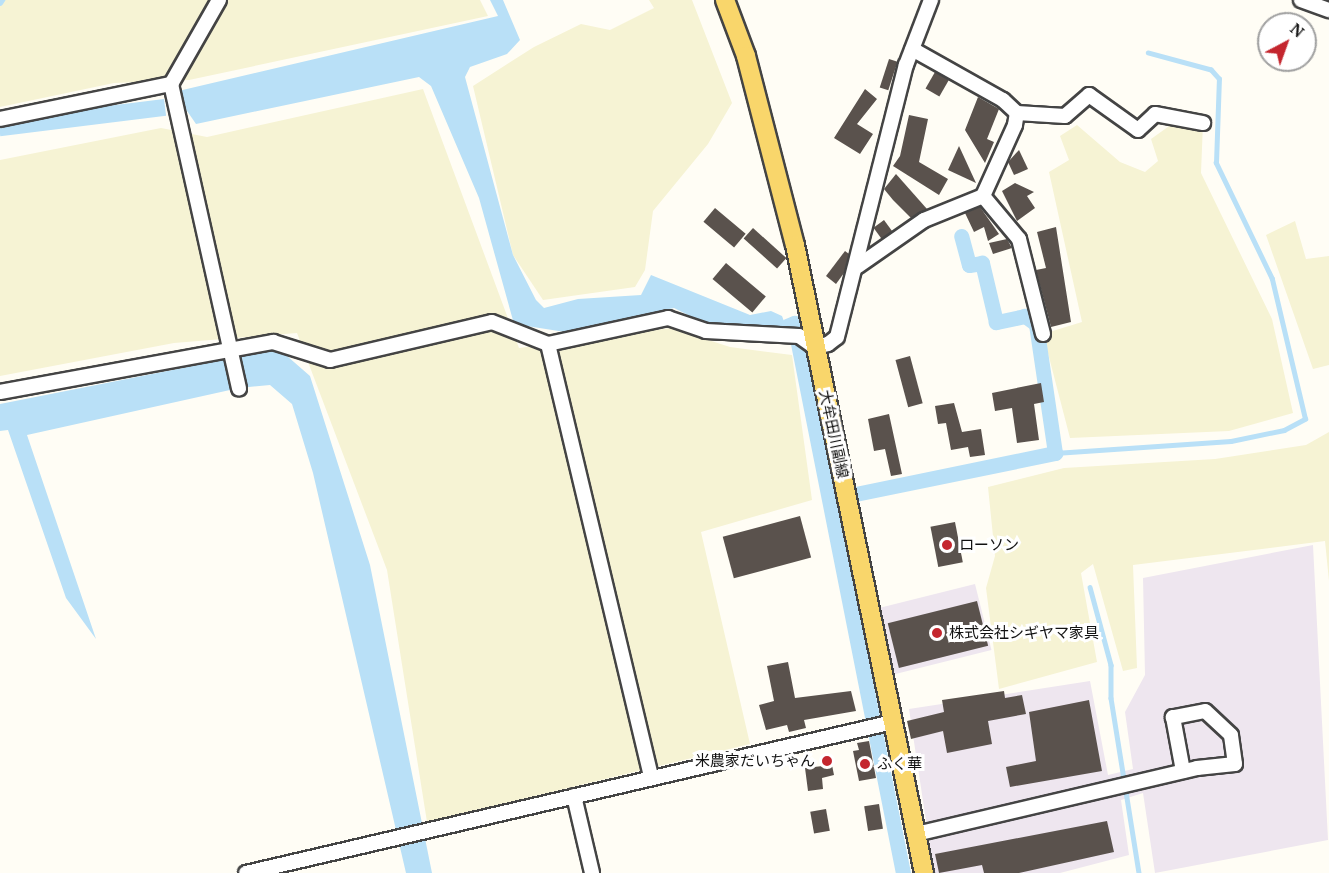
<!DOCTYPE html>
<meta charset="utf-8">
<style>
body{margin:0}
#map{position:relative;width:1329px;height:873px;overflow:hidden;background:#fffdf5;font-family:"PT Serif","Noto Sans JP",serif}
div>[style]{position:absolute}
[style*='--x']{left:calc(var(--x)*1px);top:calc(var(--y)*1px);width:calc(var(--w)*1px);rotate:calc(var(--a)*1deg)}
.industrial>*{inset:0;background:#eee6ef;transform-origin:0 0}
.farmland>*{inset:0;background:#f6f3d4}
.water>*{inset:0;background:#b9e0f7;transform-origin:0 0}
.stream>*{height:4.5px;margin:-2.25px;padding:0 2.25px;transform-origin:2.25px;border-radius:2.25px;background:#b9e0f7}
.canal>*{height:15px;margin:-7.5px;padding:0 7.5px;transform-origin:7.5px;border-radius:7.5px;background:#b9e0f7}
.building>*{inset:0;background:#5a524d;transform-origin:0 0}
.roads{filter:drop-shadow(2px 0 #444) drop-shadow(-2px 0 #444) drop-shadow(0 2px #444) drop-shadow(0 -2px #444)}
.minor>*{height:14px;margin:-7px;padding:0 7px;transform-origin:7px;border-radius:7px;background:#fff}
.major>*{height:18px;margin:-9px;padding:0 9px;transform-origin:9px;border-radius:9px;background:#f9d66b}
.dots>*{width:16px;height:16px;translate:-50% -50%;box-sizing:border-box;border:3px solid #fff;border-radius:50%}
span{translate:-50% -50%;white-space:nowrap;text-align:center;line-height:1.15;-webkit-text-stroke:6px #fff;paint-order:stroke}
.street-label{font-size:15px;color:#111}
.poi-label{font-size:15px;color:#111}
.left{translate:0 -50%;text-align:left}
.right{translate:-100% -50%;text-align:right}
.north{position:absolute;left:1257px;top:12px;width:60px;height:60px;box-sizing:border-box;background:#fff;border:2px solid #a0a0a0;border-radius:50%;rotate:41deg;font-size:16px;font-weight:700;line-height:24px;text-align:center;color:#111}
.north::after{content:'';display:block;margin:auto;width:21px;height:27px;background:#c4262e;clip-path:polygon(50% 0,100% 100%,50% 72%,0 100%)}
</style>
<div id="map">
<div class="industrial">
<i style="clip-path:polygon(1313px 545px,1328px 840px,1155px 873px,1143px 793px,1121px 800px,1129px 855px,1060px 873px,934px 873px,909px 709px,1090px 681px,1108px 775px,1133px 769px,1125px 712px,1145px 675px,1143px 578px)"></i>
<i style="left:975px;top:584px;width:68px;height:101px;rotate:76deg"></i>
</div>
<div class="farmland">
<i style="clip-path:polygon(0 0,480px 0,488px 16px,189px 80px,114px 83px,0 107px)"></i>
<i style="clip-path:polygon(649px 0,692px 0,732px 103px,708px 144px,653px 211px,645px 270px,635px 287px,543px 300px,513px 255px,473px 86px,534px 47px,581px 24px,610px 30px,654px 8px)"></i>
<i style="clip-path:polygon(423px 89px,519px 348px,671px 328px,730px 347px,792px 355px,812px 500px,701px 532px,750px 744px,427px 822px,387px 570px,297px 333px,174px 343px,0 376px,0 160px,161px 128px,207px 137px)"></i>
<i style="clip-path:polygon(1203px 123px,1201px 173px,1272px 319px,1293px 413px,1229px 431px,1070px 438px,1043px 334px,1082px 322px,1049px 172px,1069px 160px,1060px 136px,1077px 125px,1120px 162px,1145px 172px,1158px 161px,1151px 139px,1172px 124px)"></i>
<i style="clip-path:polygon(1295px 221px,1306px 259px,1329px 256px,1329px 365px,1313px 369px,1266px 235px)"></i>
<i style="clip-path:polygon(1329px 432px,1329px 581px,1325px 541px,1133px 565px,1137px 668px,1123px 671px,1093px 564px,1081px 573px,1097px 662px,999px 689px,986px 588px,995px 556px,988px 487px,1064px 468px,1215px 459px,1306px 445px)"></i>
</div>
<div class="water">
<i style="clip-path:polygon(490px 0,503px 0,520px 40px,507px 54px,470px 67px,465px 77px,513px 255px,536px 300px,544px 308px,578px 299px,641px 295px,651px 275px,750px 315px,771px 311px,782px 316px,788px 332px,712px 327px,674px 308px,565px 332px,514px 324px,479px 198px,431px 86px,419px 77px,196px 124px,174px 92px,498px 16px)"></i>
<i style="left:164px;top:99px;width:17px;height:167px;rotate:83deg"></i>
<i style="clip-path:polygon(279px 349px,310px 376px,370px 565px,432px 873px,406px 873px,313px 473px,292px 404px,270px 385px,239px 388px,27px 435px,96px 639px,66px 598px,8px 430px,0 431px,0 404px)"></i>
</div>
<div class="stream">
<i style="--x:0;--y:3;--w:4;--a:-56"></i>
<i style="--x:1055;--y:453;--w:176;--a:-3.9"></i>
<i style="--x:1231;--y:441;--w:54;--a:-11.7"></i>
<i style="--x:1284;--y:430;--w:24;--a:-28"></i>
<i style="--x:1305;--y:419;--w:144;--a:-103.3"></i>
<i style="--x:1272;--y:279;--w:129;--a:-115.8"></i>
<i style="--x:1216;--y:163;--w:84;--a:-88"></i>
<i style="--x:1219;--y:79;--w:12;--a:-132"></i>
<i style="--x:1211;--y:70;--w:65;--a:-164.9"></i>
<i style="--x:1090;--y:587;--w:81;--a:74.9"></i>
<i style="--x:1111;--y:665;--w:33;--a:90"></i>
<i style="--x:1111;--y:698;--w:177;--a:80.9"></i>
</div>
<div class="canal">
<i style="--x:787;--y:326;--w:8;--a:-23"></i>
<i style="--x:794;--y:323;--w:561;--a:78.79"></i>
<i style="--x:836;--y:498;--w:224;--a:-11.6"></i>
<i style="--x:1055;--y:453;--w:130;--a:-98.4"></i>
<i style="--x:1036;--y:324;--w:14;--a:-144"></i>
<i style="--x:1025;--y:316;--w:30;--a:168"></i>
<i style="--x:996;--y:322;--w:61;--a:-103.3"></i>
<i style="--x:982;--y:263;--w:13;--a:171"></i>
<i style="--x:969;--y:265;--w:30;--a:-105"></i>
</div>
<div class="building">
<i style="left:889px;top:59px;width:9px;height:30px;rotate:18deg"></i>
<i style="left:935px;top:72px;width:16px;height:19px;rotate:30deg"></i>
<i style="clip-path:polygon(865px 89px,877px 99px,857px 124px,873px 134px,860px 154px,834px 138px)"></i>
<i style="clip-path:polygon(978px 97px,999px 109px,987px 139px,994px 142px,985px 163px,965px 130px)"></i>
<i style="clip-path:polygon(909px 115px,928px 119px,919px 162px,948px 179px,939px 195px,893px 166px,900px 156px)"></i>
<i style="clip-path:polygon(959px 146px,976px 183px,948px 170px)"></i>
<i style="clip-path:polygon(1019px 150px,1028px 169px,1014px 175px,1008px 162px)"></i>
<i style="clip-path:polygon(896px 174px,927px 209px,911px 218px,893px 200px,884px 189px)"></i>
<i style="clip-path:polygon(1015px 183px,1034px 192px,1027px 196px,1035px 208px,1017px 221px,1002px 191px)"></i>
<i style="clip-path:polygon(980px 207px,999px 234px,988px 241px,984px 227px,974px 232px,965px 213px)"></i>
<i style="left:715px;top:208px;width:40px;height:18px;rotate:40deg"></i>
<i style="left:884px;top:220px;width:14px;height:13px;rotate:54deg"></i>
<i style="clip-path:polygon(1056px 227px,1071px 322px,1051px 327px,1036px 270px,1046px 268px,1037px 232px)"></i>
<i style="left:753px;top:228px;width:45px;height:14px;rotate:42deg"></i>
<i style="clip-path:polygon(1007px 239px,1012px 248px,993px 254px,989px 243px)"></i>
<i style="clip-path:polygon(845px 251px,849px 254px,844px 273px,836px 284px,826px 276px)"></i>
<i style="left:726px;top:263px;width:52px;height:21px;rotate:40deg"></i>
<i style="left:910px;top:356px;width:49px;height:15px;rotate:75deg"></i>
<i style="clip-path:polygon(1041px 383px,1044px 402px,1034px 404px,1039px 440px,1017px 443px,1012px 408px,995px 411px,992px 393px)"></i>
<i style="clip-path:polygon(954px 403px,962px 432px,981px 429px,985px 455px,970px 457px,968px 447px,951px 450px,946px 423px,938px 424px,935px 406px)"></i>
<i style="clip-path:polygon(889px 414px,902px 474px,891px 476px,885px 449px,874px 451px,868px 419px)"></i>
<i style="left:800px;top:516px;width:43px;height:80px;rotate:75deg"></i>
<i style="left:955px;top:522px;width:41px;height:25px;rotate:79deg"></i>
<i style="left:977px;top:601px;width:46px;height:92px;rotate:76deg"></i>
<i style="clip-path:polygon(788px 662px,795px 698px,851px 691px,856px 711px,804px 720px,806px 728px,789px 732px,787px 725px,766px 730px,759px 705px,774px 701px,767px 666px)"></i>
<i style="clip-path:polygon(1004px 691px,1005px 698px,1022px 695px,1026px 714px,988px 721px,992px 744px,947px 753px,943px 731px,911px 739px,907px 721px,944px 712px,942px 700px)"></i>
<i style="clip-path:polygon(1089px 700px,1102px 771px,1010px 787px,1006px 767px,1036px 761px,1029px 712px)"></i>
<i style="clip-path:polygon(869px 741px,876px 778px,859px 781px,853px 751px,859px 750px,857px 743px)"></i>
<i style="clip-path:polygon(832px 765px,834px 775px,822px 778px,823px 789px,808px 791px,805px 768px)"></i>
<i style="left:879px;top:804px;width:25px;height:15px;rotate:81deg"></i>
<i style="left:826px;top:809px;width:22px;height:16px;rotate:80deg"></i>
<i style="clip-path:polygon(1107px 821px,1114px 852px,1019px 873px,984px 873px,982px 865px,939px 873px,935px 854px)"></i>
</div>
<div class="roads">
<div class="minor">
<i style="--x:219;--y:0;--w:97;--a:119.7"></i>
<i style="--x:171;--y:84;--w:312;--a:77.4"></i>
<i style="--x:1301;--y:0;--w:30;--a:20"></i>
<i style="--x:1017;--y:113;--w:48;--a:3.6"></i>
<i style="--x:1065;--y:116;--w:32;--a:-41"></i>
<i style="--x:1089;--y:95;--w:60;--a:35.5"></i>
<i style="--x:1138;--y:130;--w:23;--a:-43"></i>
<i style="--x:1155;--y:114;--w:49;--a:10.6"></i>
<i style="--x:0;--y:119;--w:175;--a:-11.6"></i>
<i style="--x:983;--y:196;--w:56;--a:50.1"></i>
<i style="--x:1019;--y:239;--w:98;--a:75.8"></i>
<i style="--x:858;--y:266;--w:80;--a:-34.9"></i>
<i style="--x:924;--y:220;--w:64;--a:-22.1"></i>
<i style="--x:983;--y:196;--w:78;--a:-65.7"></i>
<i style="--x:1015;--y:125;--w:12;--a:-81"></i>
<i style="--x:1017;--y:113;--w:19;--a:-137"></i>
<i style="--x:1003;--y:100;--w:104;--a:-150.7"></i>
<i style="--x:548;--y:344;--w:446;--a:76.6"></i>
<i style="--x:0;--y:392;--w:278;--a:-10.4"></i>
<i style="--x:273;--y:342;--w:60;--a:17.5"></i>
<i style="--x:330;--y:360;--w:166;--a:-13.2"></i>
<i style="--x:492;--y:322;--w:60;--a:21.4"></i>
<i style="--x:548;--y:344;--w:123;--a:-12.2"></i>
<i style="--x:668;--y:318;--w:40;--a:18.9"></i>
<i style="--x:706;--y:331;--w:93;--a:3.1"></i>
<i style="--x:799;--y:336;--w:19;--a:35"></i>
<i style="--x:815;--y:347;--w:13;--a:-13"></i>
<i style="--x:828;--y:344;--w:11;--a:-38"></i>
<i style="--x:837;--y:337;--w:281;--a:-75.8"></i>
<i style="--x:906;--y:65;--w:70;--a:-69"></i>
<i style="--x:574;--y:796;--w:79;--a:76.8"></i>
<i style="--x:916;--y:834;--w:289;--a:-13.2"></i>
<i style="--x:1197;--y:768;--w:38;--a:-6"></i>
<i style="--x:1235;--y:764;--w:29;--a:-98"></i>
<i style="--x:1231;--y:735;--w:35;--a:-137"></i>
<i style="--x:1205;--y:711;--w:33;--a:169"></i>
<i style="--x:1173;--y:717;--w:55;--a:79.5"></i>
<i style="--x:246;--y:873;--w:664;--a:-13.14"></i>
</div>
<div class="major">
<i style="--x:725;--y:0;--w:60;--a:69.4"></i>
<i style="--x:746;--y:56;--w:195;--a:75.5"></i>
<i style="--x:795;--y:245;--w:641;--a:78.39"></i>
</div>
</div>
<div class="dots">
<i style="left:947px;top:545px;background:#c4262e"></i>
<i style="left:937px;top:633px;background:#c4262e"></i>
<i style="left:827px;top:761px;background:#c4262e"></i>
<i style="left:865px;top:764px;background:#c4262e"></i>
</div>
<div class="street-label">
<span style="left:834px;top:434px;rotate:78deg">大牟田川副線</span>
</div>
<div class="poi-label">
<span class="left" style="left:959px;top:545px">ローソン</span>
<span class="left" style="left:949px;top:633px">株式会社シギヤマ家具</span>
<span class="right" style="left:815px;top:761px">米農家だいちゃん</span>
<span class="left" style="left:877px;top:764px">ふく華</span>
</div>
<div class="north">N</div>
</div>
